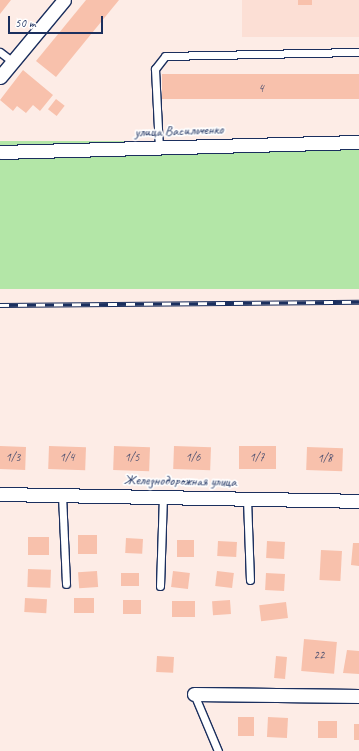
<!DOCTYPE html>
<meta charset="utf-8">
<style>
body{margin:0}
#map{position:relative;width:359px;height:751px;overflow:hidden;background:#fdece6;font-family:Caveat,sans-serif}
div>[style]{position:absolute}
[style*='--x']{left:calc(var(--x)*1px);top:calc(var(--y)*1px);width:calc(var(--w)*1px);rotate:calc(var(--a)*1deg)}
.built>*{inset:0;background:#fcdfd5;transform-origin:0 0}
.green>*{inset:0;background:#b3e6a7;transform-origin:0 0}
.building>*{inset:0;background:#f8c1ac;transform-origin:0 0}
.roads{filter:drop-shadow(1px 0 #1b2f5e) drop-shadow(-1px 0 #1b2f5e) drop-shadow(0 1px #1b2f5e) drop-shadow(0 -1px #1b2f5e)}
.service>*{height:7px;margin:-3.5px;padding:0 3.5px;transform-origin:3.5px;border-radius:3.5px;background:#fff}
.minor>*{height:13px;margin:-6.5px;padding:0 6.5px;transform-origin:6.5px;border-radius:6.5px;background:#fff}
.rail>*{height:4.5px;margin-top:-2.25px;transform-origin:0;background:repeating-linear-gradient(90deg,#fff 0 9px,#1b2f5e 0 18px);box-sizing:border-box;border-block:1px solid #1b2f5e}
span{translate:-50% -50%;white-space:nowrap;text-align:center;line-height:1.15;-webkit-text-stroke:3.5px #fff;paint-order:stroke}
.number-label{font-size:12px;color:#525472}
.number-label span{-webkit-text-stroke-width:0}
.street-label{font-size:14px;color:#1b2f5e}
.scale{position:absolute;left:8px;top:16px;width:95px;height:18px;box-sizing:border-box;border:2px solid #1b2f5e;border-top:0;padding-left:5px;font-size:12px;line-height:14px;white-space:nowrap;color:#1b2f5e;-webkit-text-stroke:3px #fff;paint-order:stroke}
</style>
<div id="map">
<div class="built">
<i style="left:242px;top:0;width:117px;height:37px"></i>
</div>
<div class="green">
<i style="left:359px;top:141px;width:148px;height:359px;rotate:90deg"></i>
</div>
<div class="building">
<i style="clip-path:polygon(0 0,11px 0,0 14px)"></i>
<i style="clip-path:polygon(86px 0,119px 0,56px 77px,36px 61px)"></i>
<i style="left:298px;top:0;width:14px;height:5px"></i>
<i style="clip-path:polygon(23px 70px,53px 95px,40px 111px,33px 105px,26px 113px,17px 106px,13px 111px,0 100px)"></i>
<i style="left:359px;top:74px;width:25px;height:197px;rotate:90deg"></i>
<i style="left:56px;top:99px;width:11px;height:13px;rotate:38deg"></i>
<i style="left:0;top:446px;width:26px;height:23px;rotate:2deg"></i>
<i style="left:49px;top:446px;width:37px;height:23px;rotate:2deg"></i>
<i style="left:114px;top:446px;width:36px;height:24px;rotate:2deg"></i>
<i style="left:174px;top:446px;width:37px;height:23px;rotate:2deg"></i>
<i style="left:239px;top:446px;width:37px;height:23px"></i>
<i style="left:307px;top:447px;width:36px;height:23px;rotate:2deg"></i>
<i style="left:78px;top:535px;width:19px;height:19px"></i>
<i style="left:28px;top:537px;width:21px;height:18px"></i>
<i style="left:126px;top:538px;width:17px;height:15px;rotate:3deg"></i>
<i style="left:177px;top:540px;width:17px;height:17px"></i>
<i style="left:218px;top:541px;width:19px;height:15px;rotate:3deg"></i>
<i style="left:267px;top:541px;width:18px;height:17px;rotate:3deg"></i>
<i style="clip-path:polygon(353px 543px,359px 543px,359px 566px,351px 565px)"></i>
<i style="left:321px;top:550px;width:21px;height:30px;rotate:3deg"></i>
<i style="left:28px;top:569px;width:23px;height:18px;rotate:2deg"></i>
<i style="left:97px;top:571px;width:16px;height:19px;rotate:86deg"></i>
<i style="left:173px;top:571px;width:17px;height:16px;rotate:7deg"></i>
<i style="left:217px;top:571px;width:17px;height:15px;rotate:7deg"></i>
<i style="left:121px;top:573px;width:18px;height:13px"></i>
<i style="left:266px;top:573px;width:19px;height:17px;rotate:3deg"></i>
<i style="left:25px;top:598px;width:22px;height:14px;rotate:3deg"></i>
<i style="left:74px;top:598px;width:20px;height:15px"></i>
<i style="left:123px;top:600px;width:18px;height:14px"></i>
<i style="left:230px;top:600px;width:14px;height:18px;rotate:86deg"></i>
<i style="left:195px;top:601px;width:16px;height:23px;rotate:90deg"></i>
<i style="left:286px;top:602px;width:16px;height:27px;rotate:83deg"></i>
<i style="left:304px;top:639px;width:33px;height:32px;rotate:5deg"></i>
<i style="clip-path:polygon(347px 650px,359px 651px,359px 674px,343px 673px)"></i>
<i style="left:157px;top:656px;width:17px;height:16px;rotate:3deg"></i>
<i style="left:276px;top:656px;width:11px;height:22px;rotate:5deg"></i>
<i style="left:238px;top:717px;width:16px;height:19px"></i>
<i style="left:268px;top:717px;width:20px;height:20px;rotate:3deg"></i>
<i style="left:318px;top:721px;width:19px;height:17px"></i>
<i style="left:354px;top:724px;width:5px;height:16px"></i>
</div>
<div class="roads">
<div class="service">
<i style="--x:0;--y:52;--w:16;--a:38"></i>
<i style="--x:159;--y:148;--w:79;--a:-92.9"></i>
<i style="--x:155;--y:69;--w:16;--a:-52"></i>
<i style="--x:165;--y:56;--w:194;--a:-1.2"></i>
<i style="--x:62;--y:495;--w:89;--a:87.4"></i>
<i style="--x:247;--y:499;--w:81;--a:87.9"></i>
<i style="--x:160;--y:586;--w:89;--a:-88.1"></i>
<i style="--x:194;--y:694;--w:62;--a:67.2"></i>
</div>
<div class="minor">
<i style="--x:0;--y:77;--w:100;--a:-50.3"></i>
<i style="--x:0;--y:152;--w:359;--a:-1.6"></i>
<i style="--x:0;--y:494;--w:359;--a:1.1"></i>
<i style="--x:194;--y:694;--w:165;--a:0.7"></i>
</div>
</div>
<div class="rail">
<i style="--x:0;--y:305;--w:359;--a:-0.5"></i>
</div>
<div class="number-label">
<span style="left:261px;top:89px">4</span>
<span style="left:13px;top:458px">1/3</span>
<span style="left:67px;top:458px">1/4</span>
<span style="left:132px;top:458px">1/5</span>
<span style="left:193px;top:458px">1/6</span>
<span style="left:257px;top:458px">1/7</span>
<span style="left:325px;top:459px">1/8</span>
<span style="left:319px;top:656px">22</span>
</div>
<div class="street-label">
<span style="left:179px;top:131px;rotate:-2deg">улица Васильченко</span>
<span style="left:180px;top:481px;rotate:1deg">Железнодорожная улица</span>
</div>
<div class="scale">50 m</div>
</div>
